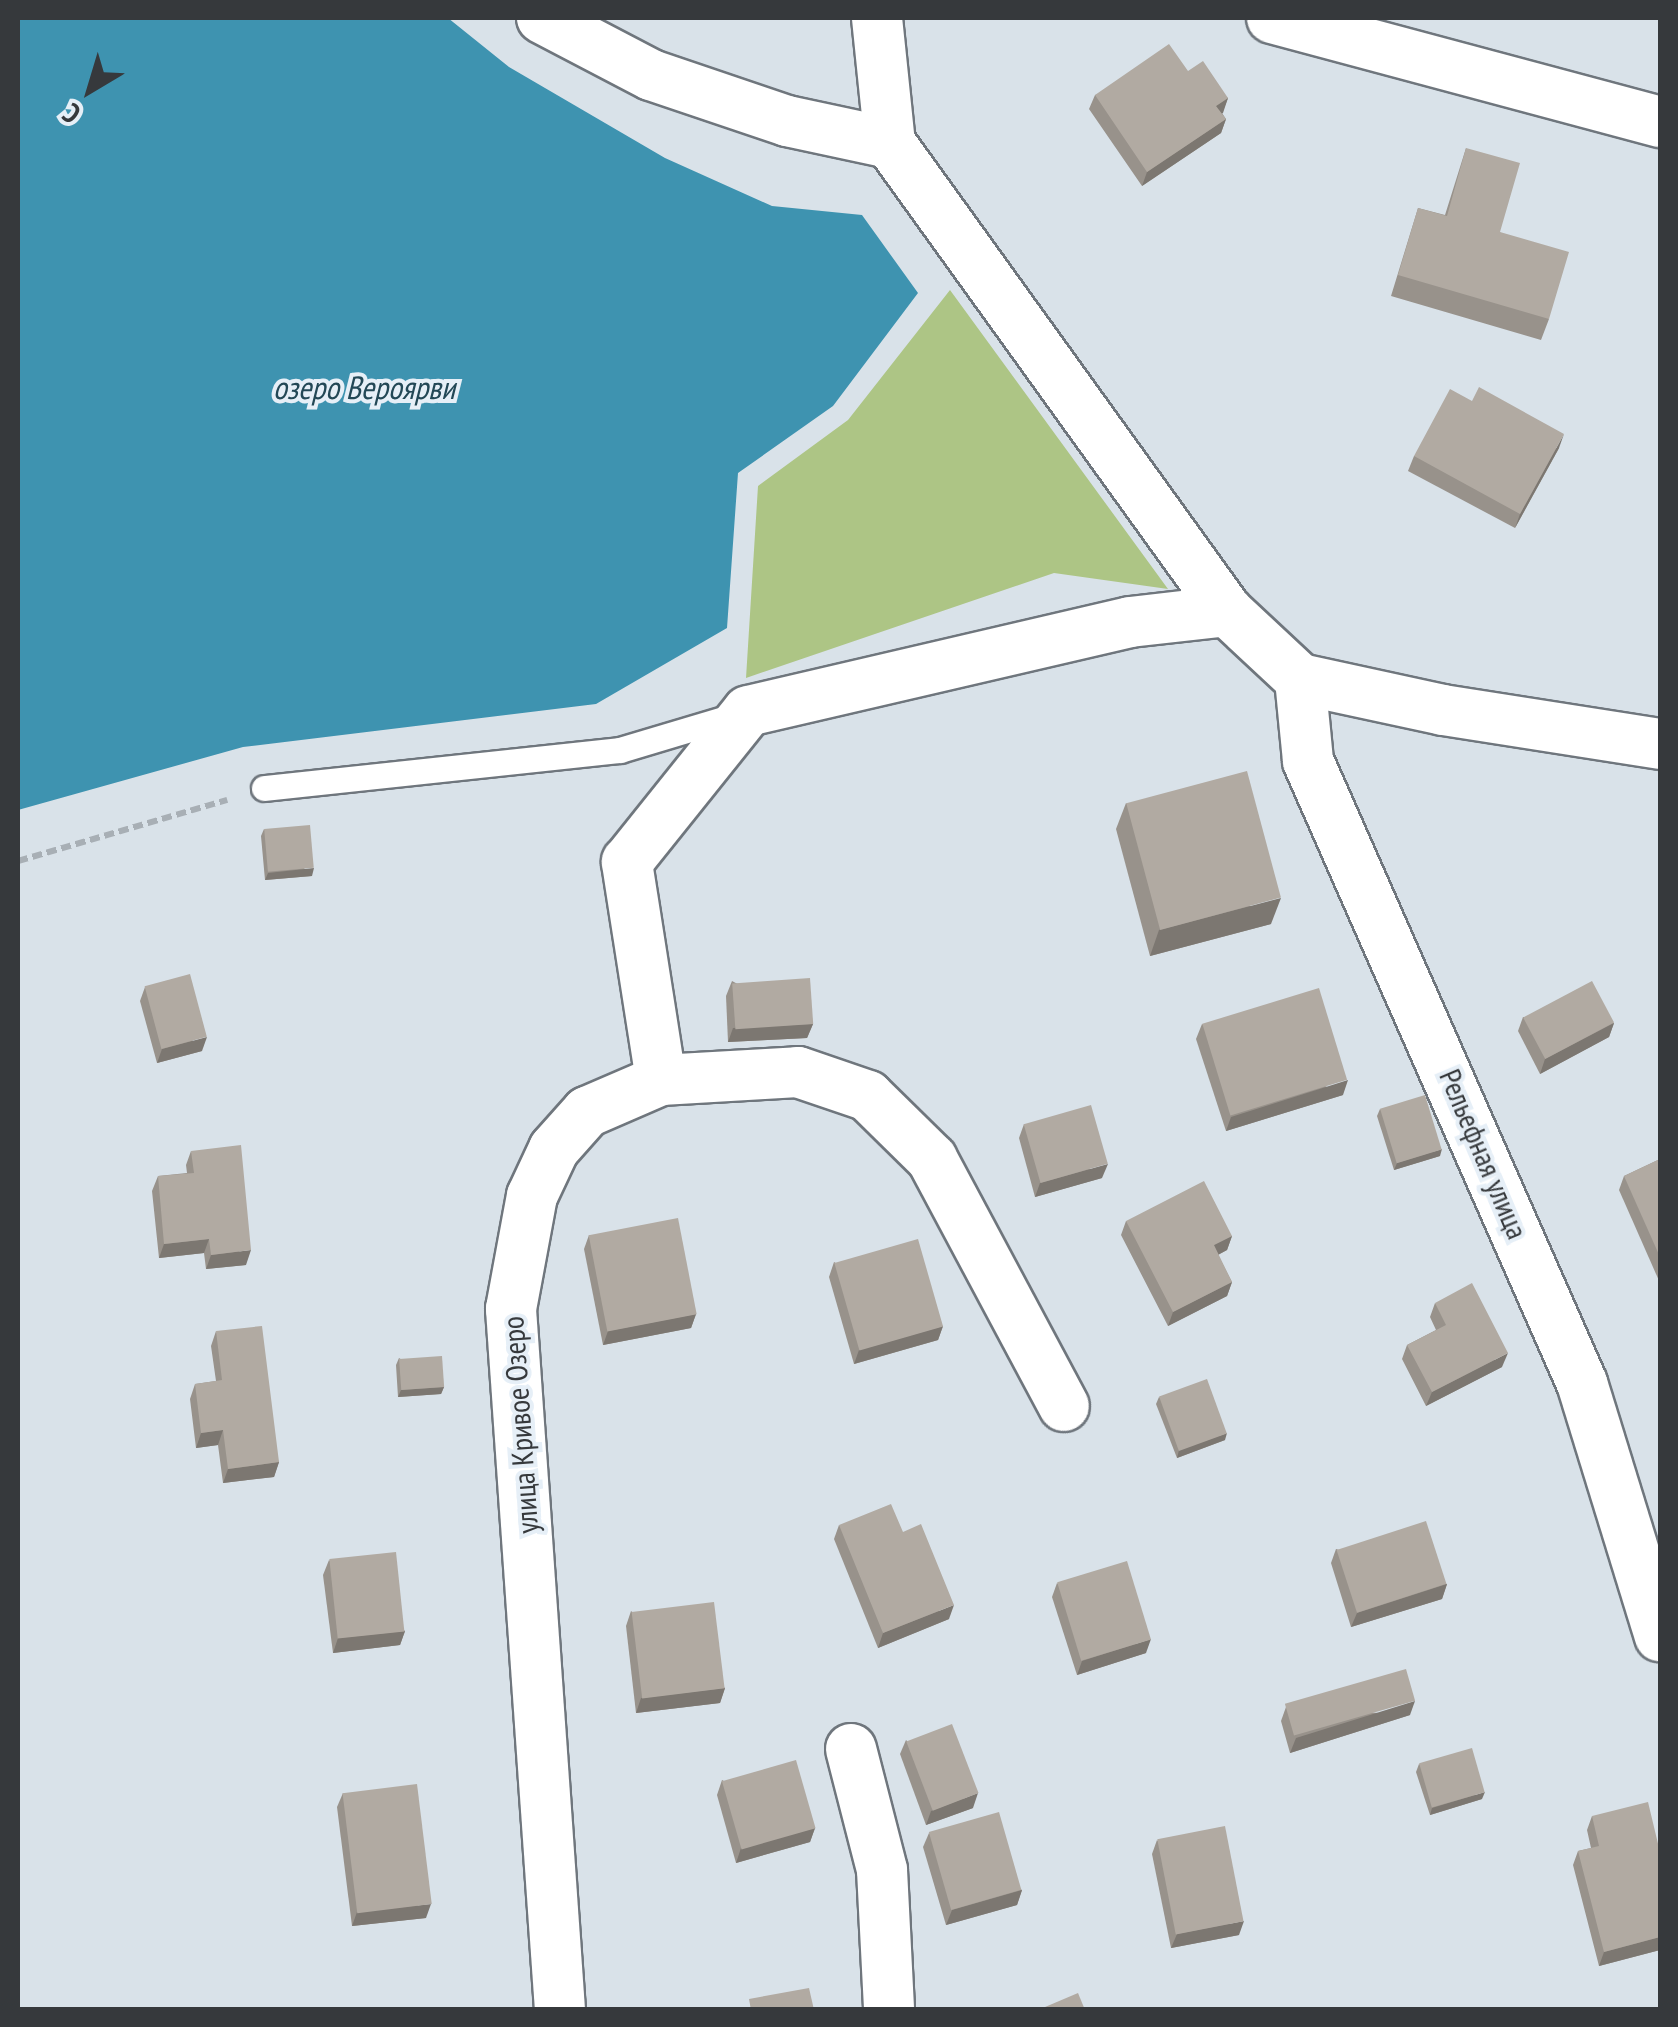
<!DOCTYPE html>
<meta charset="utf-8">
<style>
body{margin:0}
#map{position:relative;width:1678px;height:2027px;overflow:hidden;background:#d9e2e9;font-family:"PT Sans Narrow",sans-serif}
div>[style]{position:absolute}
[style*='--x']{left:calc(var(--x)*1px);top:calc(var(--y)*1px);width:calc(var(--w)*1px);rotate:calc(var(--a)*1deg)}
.green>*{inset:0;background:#adc585}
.water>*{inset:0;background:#3e93b0}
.path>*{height:6px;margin-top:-3px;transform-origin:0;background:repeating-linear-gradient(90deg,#a8afb5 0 10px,transparent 0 15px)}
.roads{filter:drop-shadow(2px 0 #6f767d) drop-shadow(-2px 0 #6f767d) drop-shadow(0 2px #6f767d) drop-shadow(0 -2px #6f767d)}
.service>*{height:25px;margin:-12.5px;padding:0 12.5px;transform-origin:12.5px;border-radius:12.5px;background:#fff}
.minor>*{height:50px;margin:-25px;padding:0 25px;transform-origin:25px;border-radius:25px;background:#fff}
.wall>*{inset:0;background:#98928b}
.shaded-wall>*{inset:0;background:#7c7771}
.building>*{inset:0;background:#b1aaa2;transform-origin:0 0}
span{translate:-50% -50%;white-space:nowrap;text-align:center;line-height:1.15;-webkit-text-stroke:8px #e6eff7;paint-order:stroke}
.street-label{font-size:30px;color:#36393c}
.water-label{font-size:32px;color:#234856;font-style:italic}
.frame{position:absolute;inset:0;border:20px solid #36393c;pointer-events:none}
.north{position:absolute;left:40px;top:40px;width:100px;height:100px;-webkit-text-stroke:8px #e6eff7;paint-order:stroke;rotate:218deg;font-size:28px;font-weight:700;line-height:40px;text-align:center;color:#36393c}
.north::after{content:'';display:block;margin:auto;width:35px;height:45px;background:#36393c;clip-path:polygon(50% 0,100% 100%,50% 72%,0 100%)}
</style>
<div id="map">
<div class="green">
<i style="clip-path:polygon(950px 290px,1168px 589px,1054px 573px,746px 678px,758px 486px,848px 420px)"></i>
</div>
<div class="water">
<i style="clip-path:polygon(18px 18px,448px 18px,509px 67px,665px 158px,772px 206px,862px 215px,918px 293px,833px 406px,738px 473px,727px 628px,596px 704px,243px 747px,18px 810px)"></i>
</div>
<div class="path">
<i style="--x:18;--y:861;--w:218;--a:-16.3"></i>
</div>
<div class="roads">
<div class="service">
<i style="--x:264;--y:788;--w:358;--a:-6.1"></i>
<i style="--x:620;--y:750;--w:122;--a:-16.7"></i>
</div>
<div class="minor">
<i style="--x:542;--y:18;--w:123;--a:27.6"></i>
<i style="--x:651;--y:75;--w:144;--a:18.7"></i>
<i style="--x:787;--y:121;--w:105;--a:12.1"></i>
<i style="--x:877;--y:18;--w:126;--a:84.1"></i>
<i style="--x:890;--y:143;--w:577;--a:54.24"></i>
<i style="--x:1272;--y:18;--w:402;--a:15"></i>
<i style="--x:1300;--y:679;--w:82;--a:84.4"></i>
<i style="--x:1308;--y:761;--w:680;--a:66.23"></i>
<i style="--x:1582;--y:1383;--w:265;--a:72.9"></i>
<i style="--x:661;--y:1080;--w:137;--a:-3.3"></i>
<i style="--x:798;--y:1072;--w:74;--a:18.9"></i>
<i style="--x:868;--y:1096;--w:90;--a:44.5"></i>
<i style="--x:932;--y:1159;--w:280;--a:61.9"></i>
<i style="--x:851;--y:1749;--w:125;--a:75.6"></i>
<i style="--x:882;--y:1870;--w:140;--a:87.1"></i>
<i style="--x:560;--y:2010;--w:703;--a:-94"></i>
<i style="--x:511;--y:1309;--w:115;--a:-79.5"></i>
<i style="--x:532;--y:1196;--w:52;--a:-64.9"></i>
<i style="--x:554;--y:1149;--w:50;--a:-48.3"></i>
<i style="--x:587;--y:1112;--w:81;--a:-23.4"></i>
<i style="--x:661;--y:1080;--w:221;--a:-98.9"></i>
<i style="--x:627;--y:862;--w:193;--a:-51.3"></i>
<i style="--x:748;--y:711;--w:392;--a:-13.1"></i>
<i style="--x:1130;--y:622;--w:98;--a:-6.5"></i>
<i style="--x:1227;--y:611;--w:100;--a:43"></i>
<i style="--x:1300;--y:679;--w:146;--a:12.2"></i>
<i style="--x:1443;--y:710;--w:220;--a:8.9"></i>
</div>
</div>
<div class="wall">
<i style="clip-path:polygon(1188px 71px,1228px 98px,1222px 113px,1226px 119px,1221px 133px,1142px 186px,1089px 109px,1095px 95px)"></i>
<i style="clip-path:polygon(1466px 148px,1500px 232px,1549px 319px,1541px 340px,1391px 296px,1418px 208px,1445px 215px)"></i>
<i style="clip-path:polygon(1559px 448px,1515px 528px,1408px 471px,1414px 456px)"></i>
<i style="clip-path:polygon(1126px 803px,1271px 924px,1150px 956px,1116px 829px)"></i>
<i style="clip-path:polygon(264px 829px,312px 876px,265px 880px,261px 836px)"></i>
<i style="clip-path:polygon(732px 981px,813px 1024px,807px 1038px,728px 1042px,726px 996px)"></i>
<i style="clip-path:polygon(145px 987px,202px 1051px,157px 1063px,140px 1001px)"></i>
<i style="clip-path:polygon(1523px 1017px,1614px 1023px,1609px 1037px,1540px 1074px,1518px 1031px)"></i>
<i style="clip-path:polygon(1202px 1024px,1343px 1095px,1226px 1131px,1196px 1039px)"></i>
<i style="clip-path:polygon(1380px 1109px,1440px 1156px,1394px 1170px,1377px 1116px)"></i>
<i style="clip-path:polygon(1024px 1124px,1102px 1178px,1035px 1197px,1019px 1138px)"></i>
<i style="clip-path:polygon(191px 1151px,246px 1265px,206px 1269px,204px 1253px,159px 1258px,152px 1191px,158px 1176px,187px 1173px,186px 1165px)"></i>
<i style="clip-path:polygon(1660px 1159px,1660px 1283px,1619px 1190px,1624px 1176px)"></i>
<i style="clip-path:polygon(1126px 1221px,1232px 1236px,1227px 1250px,1218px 1255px,1232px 1282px,1227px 1296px,1168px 1326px,1121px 1235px)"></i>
<i style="clip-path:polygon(589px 1235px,696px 1314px,691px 1328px,603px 1345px,584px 1249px)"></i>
<i style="clip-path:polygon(834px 1262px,943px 1326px,938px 1340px,854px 1364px,829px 1277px)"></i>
<i style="clip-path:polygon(1435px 1303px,1502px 1367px,1426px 1406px,1402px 1359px,1407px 1345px,1436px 1330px,1430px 1317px)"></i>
<i style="clip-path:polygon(216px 1331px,279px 1462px,274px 1477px,223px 1483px,218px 1445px,196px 1448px,190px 1399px,195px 1384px,216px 1381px,211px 1346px)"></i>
<i style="clip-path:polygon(399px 1358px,444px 1387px,441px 1394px,398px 1397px,396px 1365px)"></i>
<i style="clip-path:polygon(1159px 1397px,1225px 1440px,1177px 1458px,1156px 1404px)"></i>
<i style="clip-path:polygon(839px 1525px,949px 1619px,878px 1648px,834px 1539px)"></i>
<i style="clip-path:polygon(1336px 1549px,1447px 1584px,1442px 1599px,1351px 1627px,1331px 1563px)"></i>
<i style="clip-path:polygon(329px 1560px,405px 1631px,400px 1645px,333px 1653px,323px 1575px)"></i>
<i style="clip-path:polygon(1057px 1583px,1146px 1653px,1077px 1675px,1052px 1597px)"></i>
<i style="clip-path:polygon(631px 1611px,725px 1688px,720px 1703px,636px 1713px,626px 1626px)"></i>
<i style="clip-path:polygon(1286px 1707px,1410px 1715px,1290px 1753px,1281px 1721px)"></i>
<i style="clip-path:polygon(906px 1740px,973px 1808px,926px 1825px,900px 1754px)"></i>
<i style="clip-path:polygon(1419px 1764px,1482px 1799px,1430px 1815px,1416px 1772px)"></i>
<i style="clip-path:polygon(722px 1780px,815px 1828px,810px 1842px,736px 1863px,717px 1795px)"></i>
<i style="clip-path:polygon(343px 1793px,426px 1918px,352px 1926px,337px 1807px)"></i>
<i style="clip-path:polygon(1592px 1816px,1660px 1852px,1660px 1950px,1599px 1966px,1573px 1865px,1578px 1851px,1591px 1848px,1587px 1830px)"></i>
<i style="clip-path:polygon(929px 1833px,1022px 1890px,1017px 1905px,946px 1925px,923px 1847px)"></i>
<i style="clip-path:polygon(1157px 1840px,1239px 1935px,1171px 1948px,1152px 1854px)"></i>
</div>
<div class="shaded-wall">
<i style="clip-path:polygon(1228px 98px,1223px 113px,1211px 120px,1216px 106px)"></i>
<i style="clip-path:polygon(1226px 119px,1221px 133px,1142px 186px,1147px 172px)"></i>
<i style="clip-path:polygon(1564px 434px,1559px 448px,1515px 528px,1520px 514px)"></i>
<i style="clip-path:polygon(314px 868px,312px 876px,265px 880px,268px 873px)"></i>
<i style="clip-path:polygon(1281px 898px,1271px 924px,1150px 956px,1159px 930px)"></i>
<i style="clip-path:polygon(1614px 1023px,1609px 1037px,1540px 1074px,1545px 1059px)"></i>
<i style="clip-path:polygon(813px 1024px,807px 1038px,728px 1042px,733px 1028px)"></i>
<i style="clip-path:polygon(207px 1037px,202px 1051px,157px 1063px,162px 1049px)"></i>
<i style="clip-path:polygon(1348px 1080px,1343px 1095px,1226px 1131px,1231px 1117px)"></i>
<i style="clip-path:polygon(1442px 1149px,1440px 1156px,1394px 1170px,1397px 1163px)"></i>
<i style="clip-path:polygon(1108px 1164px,1102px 1178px,1035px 1197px,1040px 1183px)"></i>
<i style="clip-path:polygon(1232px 1236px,1227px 1250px,1208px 1260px,1214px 1245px)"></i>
<i style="clip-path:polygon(209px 1239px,204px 1253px,159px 1258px,164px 1244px)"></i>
<i style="clip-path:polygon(251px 1250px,246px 1265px,206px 1269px,211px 1255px)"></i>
<i style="clip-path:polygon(1232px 1282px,1227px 1296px,1168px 1326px,1173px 1312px)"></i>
<i style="clip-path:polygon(696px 1314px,691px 1328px,603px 1345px,608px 1331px)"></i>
<i style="clip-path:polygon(943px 1326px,938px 1340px,854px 1364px,859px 1350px)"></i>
<i style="clip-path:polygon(1508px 1353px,1502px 1367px,1426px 1406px,1432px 1392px)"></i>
<i style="clip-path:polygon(444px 1387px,441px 1394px,398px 1397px,401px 1390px)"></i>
<i style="clip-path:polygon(223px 1430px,218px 1445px,196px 1448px,201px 1433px)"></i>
<i style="clip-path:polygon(1227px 1433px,1225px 1440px,1177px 1458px,1179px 1450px)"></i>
<i style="clip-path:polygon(279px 1462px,274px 1477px,223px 1483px,228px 1469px)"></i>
<i style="clip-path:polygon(1447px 1584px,1442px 1599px,1351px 1627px,1357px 1613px)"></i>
<i style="clip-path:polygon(954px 1605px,949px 1619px,878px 1648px,883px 1633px)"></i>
<i style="clip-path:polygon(405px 1631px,400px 1645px,333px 1653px,338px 1638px)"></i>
<i style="clip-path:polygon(1151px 1639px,1146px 1653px,1077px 1675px,1082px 1661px)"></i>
<i style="clip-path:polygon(725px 1688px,720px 1703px,636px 1713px,641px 1698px)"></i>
<i style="clip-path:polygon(1415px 1701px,1410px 1715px,1290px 1753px,1296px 1738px)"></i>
<i style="clip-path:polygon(1485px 1792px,1482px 1799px,1430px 1815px,1432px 1808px)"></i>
<i style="clip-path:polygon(978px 1793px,973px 1808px,926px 1825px,931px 1811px)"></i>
<i style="clip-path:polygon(815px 1828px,810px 1842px,736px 1863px,741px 1848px)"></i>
<i style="clip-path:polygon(1022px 1890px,1017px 1905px,946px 1925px,952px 1910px)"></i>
<i style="clip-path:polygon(431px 1904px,426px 1918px,352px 1926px,357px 1912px)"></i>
<i style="clip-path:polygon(1244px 1921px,1239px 1935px,1171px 1948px,1177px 1934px)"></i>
<i style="clip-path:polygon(1660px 1937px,1660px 1950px,1599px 1966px,1604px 1952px)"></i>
</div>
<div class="building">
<i style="clip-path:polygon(1169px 44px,1188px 71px,1203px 61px,1228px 98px,1216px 106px,1226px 119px,1147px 172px,1095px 95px)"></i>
<i style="clip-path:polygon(1466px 148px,1520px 163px,1500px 232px,1569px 252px,1549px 319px,1398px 275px,1418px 208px,1447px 216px)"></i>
<i style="clip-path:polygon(1479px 387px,1564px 434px,1520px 514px,1414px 456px,1450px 389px,1472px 401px)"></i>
<i style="left:1247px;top:771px;width:131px;height:125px;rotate:75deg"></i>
<i style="left:310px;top:825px;width:43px;height:46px;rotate:85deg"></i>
<i style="left:190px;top:974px;width:65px;height:47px;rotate:75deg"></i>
<i style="left:810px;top:978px;width:46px;height:78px;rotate:86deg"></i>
<i style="left:1592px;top:981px;width:47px;height:78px;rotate:62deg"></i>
<i style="left:1319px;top:988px;width:96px;height:122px;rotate:73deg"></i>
<i style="left:1425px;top:1095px;width:57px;height:47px;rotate:73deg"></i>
<i style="left:1091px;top:1105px;width:61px;height:70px;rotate:74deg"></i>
<i style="clip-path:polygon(241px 1145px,251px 1250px,211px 1255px,209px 1239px,164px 1244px,158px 1176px,194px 1173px,191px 1151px)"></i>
<i style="clip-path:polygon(1660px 1159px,1660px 1257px,1624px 1176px)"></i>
<i style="clip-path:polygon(1204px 1181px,1232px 1236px,1214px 1245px,1232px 1282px,1173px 1312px,1126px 1221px)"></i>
<i style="left:678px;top:1218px;width:98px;height:91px;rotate:79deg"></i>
<i style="left:918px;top:1239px;width:91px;height:87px;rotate:74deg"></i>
<i style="clip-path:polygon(1472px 1283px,1508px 1353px,1432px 1392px,1407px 1345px,1446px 1325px,1435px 1303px)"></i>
<i style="clip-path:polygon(262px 1326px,279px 1462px,228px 1469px,223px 1430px,201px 1433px,195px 1384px,222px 1380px,216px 1331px)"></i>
<i style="left:442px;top:1356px;width:31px;height:43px;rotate:86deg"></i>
<i style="left:1207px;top:1379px;width:58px;height:51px;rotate:70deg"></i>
<i style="clip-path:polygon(891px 1504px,903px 1532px,921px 1524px,954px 1605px,883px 1633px,839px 1525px)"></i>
<i style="left:1426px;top:1521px;width:66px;height:94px;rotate:72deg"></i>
<i style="left:396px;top:1552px;width:80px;height:67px;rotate:84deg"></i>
<i style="left:1127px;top:1561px;width:82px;height:73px;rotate:73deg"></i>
<i style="left:714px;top:1602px;width:87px;height:83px;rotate:83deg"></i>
<i style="left:1406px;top:1669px;width:33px;height:126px;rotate:74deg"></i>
<i style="left:952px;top:1724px;width:74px;height:49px;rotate:69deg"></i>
<i style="left:1472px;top:1748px;width:46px;height:55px;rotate:74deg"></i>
<i style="left:796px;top:1760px;width:71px;height:77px;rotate:74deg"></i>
<i style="left:417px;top:1784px;width:121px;height:75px;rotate:83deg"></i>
<i style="clip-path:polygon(1648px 1802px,1660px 1852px,1660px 1937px,1604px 1952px,1578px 1851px,1599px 1846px,1592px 1816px)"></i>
<i style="left:999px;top:1812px;width:81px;height:73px;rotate:74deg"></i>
<i style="left:1225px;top:1826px;width:97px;height:69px;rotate:79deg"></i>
<i style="clip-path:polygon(809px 1988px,814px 2010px,751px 2010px,749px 1999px)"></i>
<i style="clip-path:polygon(1078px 1993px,1085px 2010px,1038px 2010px)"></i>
</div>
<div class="street-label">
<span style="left:1484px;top:1154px;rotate:67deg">Рельефная улица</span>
<span style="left:520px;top:1425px;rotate:-94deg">улица Кривое Озеро</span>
</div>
<div class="water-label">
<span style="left:364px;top:387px">озеро Вероярви</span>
</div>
<div class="frame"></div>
<div class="north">С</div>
</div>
